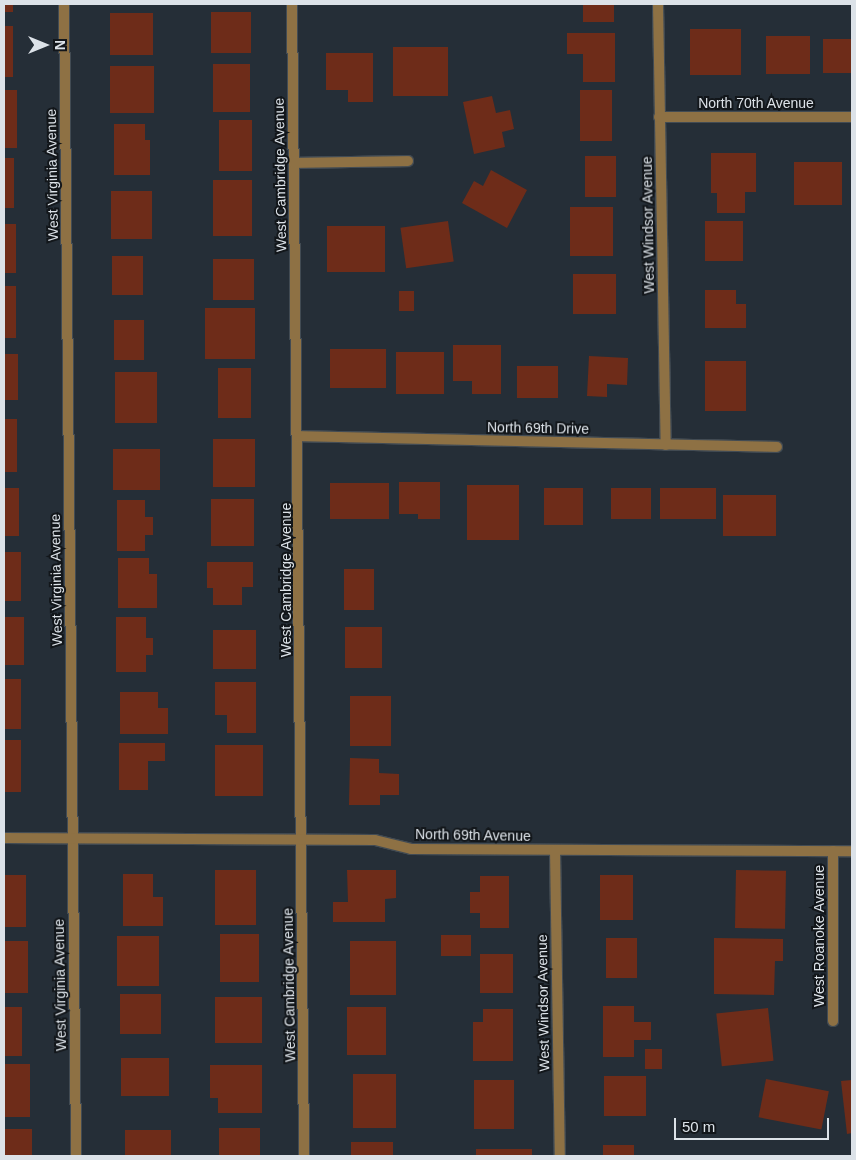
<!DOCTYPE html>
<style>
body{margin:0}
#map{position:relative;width:856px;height:1160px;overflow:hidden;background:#252e37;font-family:Arial,sans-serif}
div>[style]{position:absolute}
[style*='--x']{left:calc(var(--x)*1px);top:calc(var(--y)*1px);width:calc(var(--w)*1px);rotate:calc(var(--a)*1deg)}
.commercial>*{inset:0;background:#432f2a;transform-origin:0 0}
.building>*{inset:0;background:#6e2c19;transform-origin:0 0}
.roads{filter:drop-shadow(1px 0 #424b53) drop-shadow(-1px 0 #424b53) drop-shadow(0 1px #424b53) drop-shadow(0 -1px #424b53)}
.minor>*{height:10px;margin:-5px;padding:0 5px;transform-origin:5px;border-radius:5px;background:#8e7144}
span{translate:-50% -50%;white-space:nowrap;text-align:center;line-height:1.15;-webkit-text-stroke:4px #12161a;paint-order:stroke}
.street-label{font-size:14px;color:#dce2e8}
.frame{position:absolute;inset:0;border:5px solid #dce2e8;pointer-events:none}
.north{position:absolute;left:20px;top:20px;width:50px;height:50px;-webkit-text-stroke:4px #12161a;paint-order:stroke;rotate:90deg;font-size:14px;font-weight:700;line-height:20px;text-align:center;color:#dce2e8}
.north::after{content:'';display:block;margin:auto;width:18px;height:22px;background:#dce2e8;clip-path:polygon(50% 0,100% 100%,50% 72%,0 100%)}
.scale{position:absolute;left:674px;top:1118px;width:155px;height:22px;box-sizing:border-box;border:2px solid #dce2e8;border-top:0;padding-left:6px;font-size:15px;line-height:18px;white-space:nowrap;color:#dce2e8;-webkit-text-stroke:4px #12161a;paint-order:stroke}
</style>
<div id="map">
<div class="commercial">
<i style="left:694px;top:1155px;width:158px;height:1px"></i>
</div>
<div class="building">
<i style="left:4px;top:4px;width:9px;height:8px"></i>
<i style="left:583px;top:4px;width:31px;height:18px"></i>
<i style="left:211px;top:12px;width:40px;height:41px"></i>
<i style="left:110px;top:13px;width:43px;height:42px"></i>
<i style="left:4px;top:26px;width:9px;height:51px"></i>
<i style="left:690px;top:29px;width:51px;height:46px"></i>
<i style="clip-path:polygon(567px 33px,615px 33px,615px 82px,583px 82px,583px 54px,567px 54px)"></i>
<i style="left:766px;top:36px;width:44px;height:38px"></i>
<i style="left:823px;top:39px;width:29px;height:34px"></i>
<i style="left:393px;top:47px;width:55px;height:49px"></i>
<i style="clip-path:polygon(326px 53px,373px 53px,373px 102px,348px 102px,348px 90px,326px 90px)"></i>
<i style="left:213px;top:64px;width:37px;height:48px"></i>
<i style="left:110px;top:66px;width:44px;height:47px"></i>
<i style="left:4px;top:90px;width:13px;height:58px"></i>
<i style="left:580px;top:90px;width:32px;height:51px"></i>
<i style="clip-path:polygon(492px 96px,496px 113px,510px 110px,514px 129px,502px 132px,505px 147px,474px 154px,463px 102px)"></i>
<i style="left:219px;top:120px;width:33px;height:51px"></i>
<i style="clip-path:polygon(114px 124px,145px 124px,145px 140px,150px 140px,150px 175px,114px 175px)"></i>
<i style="clip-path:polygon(711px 153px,756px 153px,756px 192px,745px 192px,745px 213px,717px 213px,717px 193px,711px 193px)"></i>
<i style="left:585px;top:156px;width:31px;height:41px"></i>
<i style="left:4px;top:158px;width:10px;height:50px"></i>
<i style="left:794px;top:162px;width:48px;height:43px"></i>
<i style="clip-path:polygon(491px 170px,527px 190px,507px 228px,462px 203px,474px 181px,483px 186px)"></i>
<i style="left:213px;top:180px;width:39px;height:56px"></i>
<i style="left:111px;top:191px;width:41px;height:48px"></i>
<i style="left:570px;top:207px;width:43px;height:49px"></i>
<i style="left:448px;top:221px;width:41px;height:48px;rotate:82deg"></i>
<i style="left:705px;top:221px;width:38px;height:40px"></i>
<i style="left:4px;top:224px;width:12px;height:49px"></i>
<i style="left:327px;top:226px;width:58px;height:46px"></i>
<i style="left:112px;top:256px;width:31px;height:39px"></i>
<i style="left:213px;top:259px;width:41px;height:41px"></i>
<i style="left:573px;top:274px;width:43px;height:40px"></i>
<i style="left:4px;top:286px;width:12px;height:52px"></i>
<i style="clip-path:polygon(705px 290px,736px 290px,736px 304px,746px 304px,746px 328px,705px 328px)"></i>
<i style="left:399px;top:291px;width:15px;height:20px"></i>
<i style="left:205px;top:308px;width:50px;height:51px"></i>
<i style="left:114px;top:320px;width:30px;height:40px"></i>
<i style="clip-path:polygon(453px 345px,501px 345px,501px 394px,472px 394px,472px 381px,453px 381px)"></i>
<i style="left:330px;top:349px;width:56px;height:39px"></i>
<i style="left:396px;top:352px;width:48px;height:42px"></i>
<i style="left:4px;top:354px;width:14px;height:46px"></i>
<i style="clip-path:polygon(589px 356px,628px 358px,627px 385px,607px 384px,607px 397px,587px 396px)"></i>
<i style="left:705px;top:361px;width:41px;height:50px"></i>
<i style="left:517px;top:366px;width:41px;height:32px"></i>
<i style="left:218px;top:368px;width:33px;height:50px"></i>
<i style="left:115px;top:372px;width:42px;height:51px"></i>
<i style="left:4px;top:419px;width:13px;height:53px"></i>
<i style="left:213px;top:439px;width:42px;height:48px"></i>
<i style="left:113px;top:449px;width:47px;height:41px"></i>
<i style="clip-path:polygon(399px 482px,440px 482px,440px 519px,418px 519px,418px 514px,399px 514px)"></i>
<i style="left:330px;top:483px;width:59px;height:36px"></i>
<i style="left:467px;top:485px;width:52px;height:55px"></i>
<i style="left:4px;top:488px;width:15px;height:48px"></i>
<i style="left:544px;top:488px;width:39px;height:37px"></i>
<i style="left:611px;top:488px;width:40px;height:31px"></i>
<i style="left:660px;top:488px;width:56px;height:31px"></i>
<i style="left:723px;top:495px;width:53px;height:41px"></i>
<i style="left:211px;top:499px;width:43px;height:47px"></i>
<i style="clip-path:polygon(117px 500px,145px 500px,145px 517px,153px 517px,153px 535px,145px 535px,145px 551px,117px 551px)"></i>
<i style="left:4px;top:552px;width:17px;height:49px"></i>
<i style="clip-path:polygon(118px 558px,149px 558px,149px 574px,157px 574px,157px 608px,118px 608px)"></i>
<i style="clip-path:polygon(207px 562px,253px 562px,253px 587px,242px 587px,242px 605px,213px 605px,213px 588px,207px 588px)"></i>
<i style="left:344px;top:569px;width:30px;height:41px"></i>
<i style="left:4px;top:617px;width:20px;height:48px"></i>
<i style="clip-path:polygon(116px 617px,146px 617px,146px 638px,153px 638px,153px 655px,146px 655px,146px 672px,116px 672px)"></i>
<i style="left:345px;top:627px;width:37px;height:41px"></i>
<i style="left:213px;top:630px;width:43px;height:39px"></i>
<i style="left:4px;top:679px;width:17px;height:50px"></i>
<i style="clip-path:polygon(215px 682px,256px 682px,256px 733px,227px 733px,227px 715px,215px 715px)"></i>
<i style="clip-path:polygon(120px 692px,158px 692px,158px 708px,168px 708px,168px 734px,120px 734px)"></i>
<i style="left:350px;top:696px;width:41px;height:50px"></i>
<i style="left:4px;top:740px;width:17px;height:52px"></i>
<i style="clip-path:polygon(119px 743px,165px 743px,165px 761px,148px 761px,148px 790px,119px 790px)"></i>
<i style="left:215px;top:745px;width:48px;height:51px"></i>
<i style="clip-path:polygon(350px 758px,379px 759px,379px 773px,399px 774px,399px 795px,380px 795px,380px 805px,349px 805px)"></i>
<i style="left:215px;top:870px;width:41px;height:55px"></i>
<i style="clip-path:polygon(347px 870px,396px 870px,396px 898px,385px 899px,385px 922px,333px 922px,333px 902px,348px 902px)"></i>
<i style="left:736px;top:870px;width:50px;height:58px;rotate:1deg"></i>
<i style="clip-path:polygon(123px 874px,153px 874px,153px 897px,163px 897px,163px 926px,123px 926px)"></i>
<i style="left:4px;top:875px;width:22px;height:52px"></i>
<i style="left:600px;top:875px;width:33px;height:45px"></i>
<i style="clip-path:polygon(480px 876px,509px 876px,509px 928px,480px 928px,480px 913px,470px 913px,470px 892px,480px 892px)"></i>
<i style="left:220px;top:934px;width:39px;height:48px"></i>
<i style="left:441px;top:935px;width:30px;height:21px"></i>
<i style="left:117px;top:936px;width:42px;height:50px"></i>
<i style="left:606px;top:938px;width:31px;height:40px"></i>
<i style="clip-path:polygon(714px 938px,783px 939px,783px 961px,775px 961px,774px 995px,714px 994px)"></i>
<i style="left:4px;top:941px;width:24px;height:52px"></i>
<i style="left:350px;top:941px;width:46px;height:54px"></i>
<i style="left:480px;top:954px;width:33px;height:39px"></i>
<i style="left:120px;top:994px;width:41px;height:40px"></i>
<i style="left:215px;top:997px;width:47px;height:46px"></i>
<i style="clip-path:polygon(603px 1006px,634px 1006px,634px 1022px,651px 1022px,651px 1040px,634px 1040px,634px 1057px,603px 1057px)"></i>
<i style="left:4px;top:1007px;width:18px;height:49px"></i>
<i style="left:347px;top:1007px;width:39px;height:48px"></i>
<i style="left:768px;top:1008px;width:53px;height:52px;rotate:84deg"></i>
<i style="clip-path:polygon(483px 1009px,513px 1009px,513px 1061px,473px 1061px,473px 1022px,483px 1022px)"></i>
<i style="left:645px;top:1049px;width:17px;height:20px"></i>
<i style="left:121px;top:1058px;width:48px;height:38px"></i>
<i style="left:4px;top:1064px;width:26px;height:53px"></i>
<i style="clip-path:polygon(210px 1065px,262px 1065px,262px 1113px,218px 1113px,218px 1098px,210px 1098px)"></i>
<i style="left:353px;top:1074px;width:43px;height:54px"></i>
<i style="left:604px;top:1076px;width:42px;height:40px"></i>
<i style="left:766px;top:1079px;width:64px;height:39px;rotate:11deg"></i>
<i style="left:474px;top:1080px;width:40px;height:49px"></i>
<i style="clip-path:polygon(852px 1080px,852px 1133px,847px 1134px,841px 1081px)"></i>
<i style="left:219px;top:1128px;width:41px;height:28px"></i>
<i style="left:4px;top:1129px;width:28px;height:27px"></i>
<i style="left:125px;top:1130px;width:46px;height:26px"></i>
<i style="left:351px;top:1142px;width:42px;height:14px"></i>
<i style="left:603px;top:1145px;width:31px;height:11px"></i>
<i style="left:476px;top:1149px;width:56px;height:7px"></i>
</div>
<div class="roads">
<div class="minor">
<i style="--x:64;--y:4;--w:1152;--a:89.4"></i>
<i style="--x:292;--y:4;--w:1152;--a:89.4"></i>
<i style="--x:658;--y:4;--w:441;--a:89"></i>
<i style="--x:659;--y:117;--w:193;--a:0"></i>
<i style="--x:294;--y:163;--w:114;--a:-1"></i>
<i style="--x:299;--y:436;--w:478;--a:1.3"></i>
<i style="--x:4;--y:838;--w:371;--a:0.3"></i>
<i style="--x:375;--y:840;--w:37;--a:14"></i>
<i style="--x:411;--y:849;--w:441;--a:0.3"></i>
<i style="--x:555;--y:850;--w:306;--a:89.1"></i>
<i style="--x:833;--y:851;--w:170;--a:90"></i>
</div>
</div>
<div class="street-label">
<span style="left:756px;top:103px">North 70th Avenue</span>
<span style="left:52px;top:175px;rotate:-91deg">West Virginia Avenue</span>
<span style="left:280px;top:175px;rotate:-91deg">West Cambridge Avenue</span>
<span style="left:648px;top:225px;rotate:-91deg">West Windsor Avenue</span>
<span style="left:538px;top:428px;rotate:1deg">North 69th Drive</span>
<span style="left:56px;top:580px;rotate:-91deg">West Virginia Avenue</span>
<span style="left:286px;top:580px;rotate:-90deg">West Cambridge Avenue</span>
<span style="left:473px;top:835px;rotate:1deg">North 69th Avenue</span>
<span style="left:819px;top:936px;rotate:-90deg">West Roanoke Avenue</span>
<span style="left:60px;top:985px;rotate:-91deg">West Virginia Avenue</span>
<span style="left:289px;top:985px;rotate:-91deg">West Cambridge Avenue</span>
<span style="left:543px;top:1003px;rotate:-91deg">West Windsor Avenue</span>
</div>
<div class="frame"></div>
<div class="north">N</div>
<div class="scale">50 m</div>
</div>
